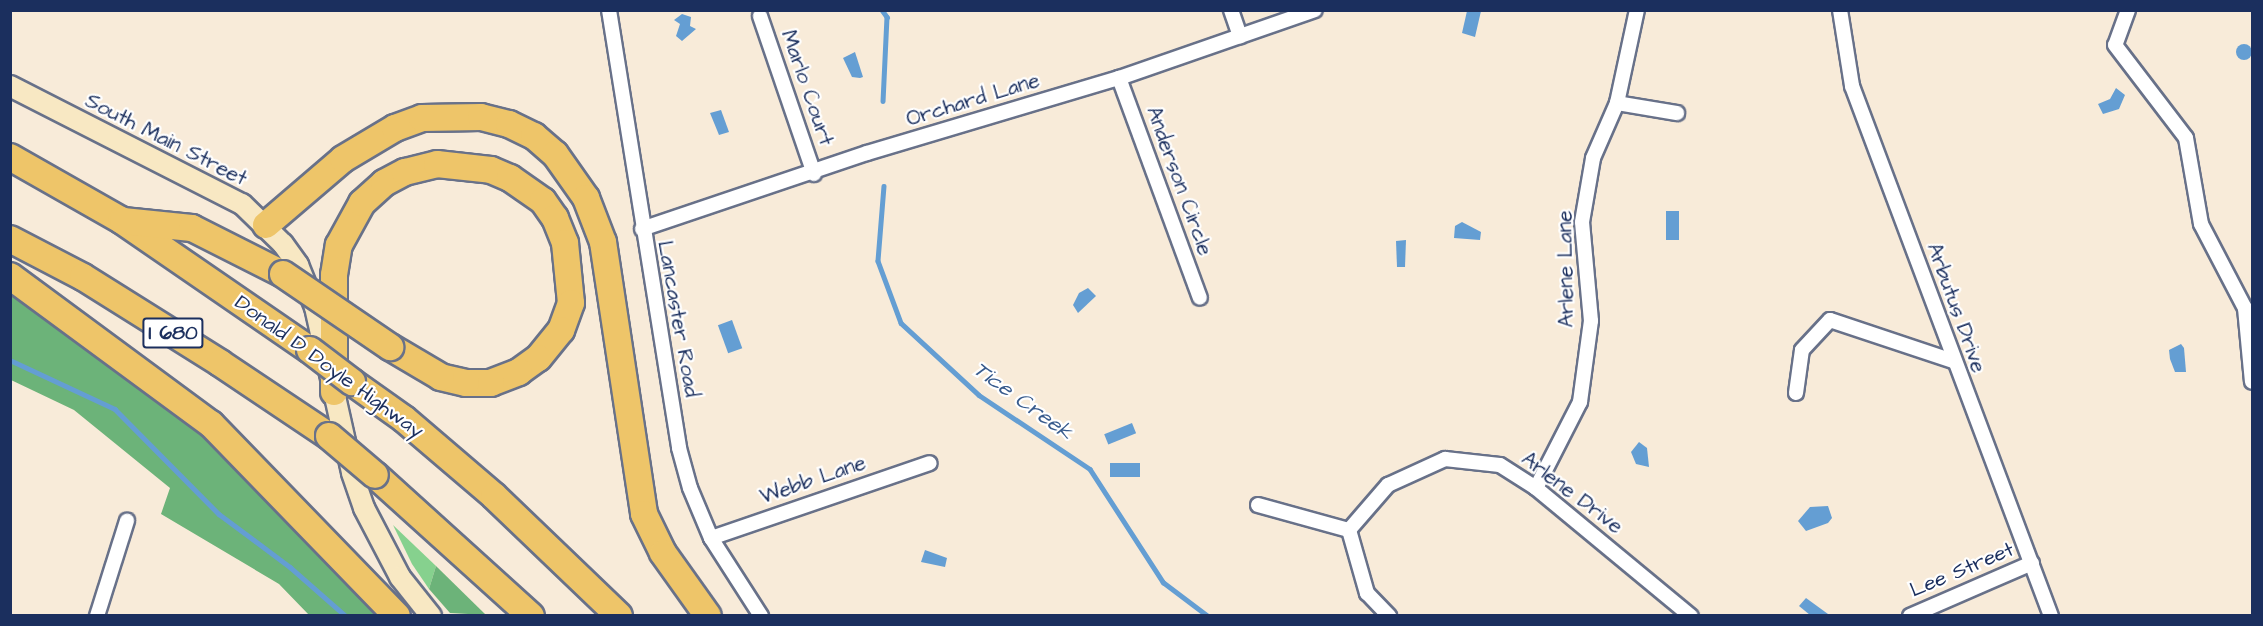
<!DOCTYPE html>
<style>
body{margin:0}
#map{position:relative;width:2263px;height:626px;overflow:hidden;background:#f8ebd9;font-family:"Architects Daughter",sans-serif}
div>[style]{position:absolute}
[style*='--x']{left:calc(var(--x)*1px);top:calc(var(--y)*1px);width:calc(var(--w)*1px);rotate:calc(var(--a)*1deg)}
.green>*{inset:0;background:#86d18e}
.forest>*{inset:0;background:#6cb379}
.water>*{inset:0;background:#649ed3;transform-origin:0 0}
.round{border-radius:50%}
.stream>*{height:4.5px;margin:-2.25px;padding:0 2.25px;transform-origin:2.25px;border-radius:2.25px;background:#649ed3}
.roads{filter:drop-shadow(2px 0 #687189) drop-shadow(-2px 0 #687189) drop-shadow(0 2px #687189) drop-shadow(0 -2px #687189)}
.minor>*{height:14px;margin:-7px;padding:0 7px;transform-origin:7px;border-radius:7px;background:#fff}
.secondary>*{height:20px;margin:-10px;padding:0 10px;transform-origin:10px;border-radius:10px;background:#f8e8c3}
.motorway>*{height:26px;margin:-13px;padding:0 13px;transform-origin:13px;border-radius:13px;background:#eec569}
.bridges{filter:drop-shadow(2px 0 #687189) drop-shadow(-2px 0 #687189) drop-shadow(0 2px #687189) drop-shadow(0 -2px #687189)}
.motorway-bridge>*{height:26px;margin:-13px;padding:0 13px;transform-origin:13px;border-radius:13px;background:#eec569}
span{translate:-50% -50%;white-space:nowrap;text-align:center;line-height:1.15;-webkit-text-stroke:4.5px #fff;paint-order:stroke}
.shield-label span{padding:2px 4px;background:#fff;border:2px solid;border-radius:4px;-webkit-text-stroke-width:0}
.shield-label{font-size:20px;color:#1b2f5e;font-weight:700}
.street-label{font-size:21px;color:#1b2f5e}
.water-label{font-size:22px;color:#385b8d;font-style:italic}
.frame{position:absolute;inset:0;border:12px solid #1b2f5e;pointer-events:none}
</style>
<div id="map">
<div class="green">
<i style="clip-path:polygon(393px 525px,436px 566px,429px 589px,412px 564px)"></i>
</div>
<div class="forest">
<i style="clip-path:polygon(11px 276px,181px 400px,397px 615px,309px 615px,279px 584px,161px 514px,170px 488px,74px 410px,11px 380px)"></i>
<i style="clip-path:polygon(436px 566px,486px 615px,450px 613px,429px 589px)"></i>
</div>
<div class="water">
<i style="clip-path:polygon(1467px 11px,1481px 11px,1475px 37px,1462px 33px)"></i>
<i style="clip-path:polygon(682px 14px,691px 17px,690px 26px,696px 29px,682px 41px,676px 36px,680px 24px,674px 20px)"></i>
<i class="round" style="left:2236px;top:44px;width:16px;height:16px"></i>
<i style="clip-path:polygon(855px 52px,863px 77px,860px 78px,852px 77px,843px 58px)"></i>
<i style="clip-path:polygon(2116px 88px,2125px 95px,2119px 109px,2103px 114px,2098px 104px,2110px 99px)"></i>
<i style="clip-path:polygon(721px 110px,729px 132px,719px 135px,710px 113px)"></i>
<i style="left:1666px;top:211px;width:13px;height:29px"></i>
<i style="clip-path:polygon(1462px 222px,1481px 232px,1480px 240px,1454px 238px,1455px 226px)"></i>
<i style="clip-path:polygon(1406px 240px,1405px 267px,1397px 267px,1396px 241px)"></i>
<i style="clip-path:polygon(1088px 288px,1096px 296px,1078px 313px,1073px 305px,1079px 293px)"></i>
<i style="left:732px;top:320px;width:30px;height:15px;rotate:70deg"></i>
<i style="clip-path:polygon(2181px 344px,2184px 348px,2186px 372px,2175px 372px,2170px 359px,2169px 350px)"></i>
<i style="left:1132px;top:423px;width:11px;height:30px;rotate:68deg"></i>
<i style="clip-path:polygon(1639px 442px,1647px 448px,1649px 467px,1636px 464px,1631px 452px)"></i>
<i style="left:1110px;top:463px;width:30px;height:14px"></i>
<i style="clip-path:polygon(1828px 506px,1832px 518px,1828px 523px,1806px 531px,1798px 521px,1810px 507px)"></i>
<i style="clip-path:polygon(925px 550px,947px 558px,945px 567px,921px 562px)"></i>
<i style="clip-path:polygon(1806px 598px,1828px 614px,1810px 615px,1799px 606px)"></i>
</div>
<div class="stream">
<i style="--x:882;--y:10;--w:9;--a:54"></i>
<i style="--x:887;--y:17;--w:84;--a:92.7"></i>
<i style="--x:884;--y:186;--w:75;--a:94.6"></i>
<i style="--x:878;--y:261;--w:66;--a:69.6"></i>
<i style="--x:901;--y:323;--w:106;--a:42.7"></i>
<i style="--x:979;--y:395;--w:133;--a:33.7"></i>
<i style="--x:1090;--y:469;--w:135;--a:57.1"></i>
<i style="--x:1163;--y:582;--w:56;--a:37.1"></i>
<i style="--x:10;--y:360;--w:116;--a:25"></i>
<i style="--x:115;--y:409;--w:148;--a:45.3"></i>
<i style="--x:219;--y:514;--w:89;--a:36.7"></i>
<i style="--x:290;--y:567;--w:74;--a:41.2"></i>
</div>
<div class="roads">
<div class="minor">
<i style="--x:609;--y:10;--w:444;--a:80.9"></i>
<i style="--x:679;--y:448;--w:41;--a:74.6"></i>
<i style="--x:690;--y:488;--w:54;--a:67.2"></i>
<i style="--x:711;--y:538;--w:93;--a:57.3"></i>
<i style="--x:1231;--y:10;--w:28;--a:71"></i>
<i style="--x:1840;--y:10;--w:77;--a:81"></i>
<i style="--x:1852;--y:86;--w:566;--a:69.42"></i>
<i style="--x:2128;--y:10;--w:37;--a:110"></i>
<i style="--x:2115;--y:45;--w:117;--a:52.6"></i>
<i style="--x:2186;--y:138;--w:87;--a:80.1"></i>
<i style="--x:2201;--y:224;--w:95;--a:62.4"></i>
<i style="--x:2245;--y:308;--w:74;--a:84.6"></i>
<i style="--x:760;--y:16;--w:167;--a:71.1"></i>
<i style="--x:1119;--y:78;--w:234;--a:69.8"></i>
<i style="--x:1617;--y:103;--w:61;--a:9.5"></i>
<i style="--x:642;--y:229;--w:237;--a:-18.7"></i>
<i style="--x:867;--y:153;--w:263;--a:-16.6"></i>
<i style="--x:1119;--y:78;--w:207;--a:-19.1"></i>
<i style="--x:1796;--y:393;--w:43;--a:-82.1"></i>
<i style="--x:1802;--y:350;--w:41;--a:-47"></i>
<i style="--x:1830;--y:320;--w:130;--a:18.4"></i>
<i style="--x:1536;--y:488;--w:97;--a:-62.9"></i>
<i style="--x:1580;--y:402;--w:82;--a:-82.3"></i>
<i style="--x:1591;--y:321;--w:99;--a:-95.2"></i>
<i style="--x:1582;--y:222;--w:65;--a:-80.2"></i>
<i style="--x:1593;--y:158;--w:60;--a:-66.4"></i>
<i style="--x:1617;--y:103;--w:95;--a:-77.9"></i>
<i style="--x:1258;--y:505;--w:94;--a:15.4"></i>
<i style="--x:1349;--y:530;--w:60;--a:-49.1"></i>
<i style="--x:1388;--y:485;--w:63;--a:-24.5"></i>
<i style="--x:1445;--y:459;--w:55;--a:6.2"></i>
<i style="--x:1500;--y:465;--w:43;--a:32.6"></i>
<i style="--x:1536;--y:488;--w:201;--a:39.6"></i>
<i style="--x:1349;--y:530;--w:66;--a:74.1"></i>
<i style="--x:1367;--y:593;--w:32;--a:46"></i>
<i style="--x:711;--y:538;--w:231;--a:-18.9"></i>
<i style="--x:97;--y:616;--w:100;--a:-72.5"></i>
<i style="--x:1910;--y:616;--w:133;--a:-23.5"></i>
</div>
<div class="secondary">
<i style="--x:10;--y:86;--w:260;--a:27"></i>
<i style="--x:242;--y:204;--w:57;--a:44.3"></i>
<i style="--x:283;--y:244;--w:26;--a:54"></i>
<i style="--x:298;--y:265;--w:45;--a:68"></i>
<i style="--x:315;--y:307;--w:170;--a:77.4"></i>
<i style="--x:352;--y:473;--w:37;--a:71"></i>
<i style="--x:364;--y:508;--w:78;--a:62.4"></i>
<i style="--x:400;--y:577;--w:50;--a:51.5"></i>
</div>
<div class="motorway">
<i style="--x:10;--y:157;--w:128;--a:29.6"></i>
<i style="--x:121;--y:220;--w:229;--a:34.5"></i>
<i style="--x:123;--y:221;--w:69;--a:5.8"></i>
<i style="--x:192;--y:228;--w:102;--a:26.8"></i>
<i style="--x:266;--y:225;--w:101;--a:-40.6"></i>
<i style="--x:343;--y:159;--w:61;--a:-30.8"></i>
<i style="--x:395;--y:128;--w:29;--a:-20"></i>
<i style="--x:422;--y:118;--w:59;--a:-1"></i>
<i style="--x:481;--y:117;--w:29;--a:14"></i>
<i style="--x:509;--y:124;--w:28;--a:26"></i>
<i style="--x:534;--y:136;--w:28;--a:41"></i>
<i style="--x:555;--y:154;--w:54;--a:54.8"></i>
<i style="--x:586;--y:198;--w:47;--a:68.9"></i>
<i style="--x:603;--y:242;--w:275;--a:81.4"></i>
<i style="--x:644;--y:514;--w:43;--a:64"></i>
<i style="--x:663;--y:553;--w:77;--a:54.5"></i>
<i style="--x:10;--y:239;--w:82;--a:27.5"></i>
<i style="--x:83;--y:277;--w:162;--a:32.1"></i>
<i style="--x:220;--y:363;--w:131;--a:33.8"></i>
<i style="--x:10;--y:276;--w:250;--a:36.4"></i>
<i style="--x:211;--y:424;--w:267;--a:45.9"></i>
<i style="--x:352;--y:382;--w:64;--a:35.4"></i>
<i style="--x:404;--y:419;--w:118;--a:40.5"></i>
<i style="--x:494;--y:496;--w:173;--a:43.8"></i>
<i style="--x:334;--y:392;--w:117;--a:-90"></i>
<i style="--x:334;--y:275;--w:30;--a:-81"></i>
<i style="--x:339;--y:245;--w:48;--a:-61.3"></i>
<i style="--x:362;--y:203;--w:30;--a:-42"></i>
<i style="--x:384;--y:183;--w:24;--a:-28"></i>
<i style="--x:405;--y:172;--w:33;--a:-14"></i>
<i style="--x:437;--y:164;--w:54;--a:6.3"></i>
<i style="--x:491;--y:170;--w:21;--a:23"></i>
<i style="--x:510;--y:178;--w:40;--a:34.9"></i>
<i style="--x:543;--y:201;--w:21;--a:55"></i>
<i style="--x:555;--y:218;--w:27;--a:68"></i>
<i style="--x:565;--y:243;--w:60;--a:84.3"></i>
<i style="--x:571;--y:303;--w:29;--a:110"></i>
<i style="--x:561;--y:330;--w:36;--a:129"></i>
<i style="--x:538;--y:358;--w:24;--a:144"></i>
<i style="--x:519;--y:372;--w:30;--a:159"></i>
<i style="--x:491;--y:383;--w:25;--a:180"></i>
<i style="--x:466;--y:383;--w:26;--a:-167"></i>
<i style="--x:441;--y:377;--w:59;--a:-149.5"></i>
<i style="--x:375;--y:475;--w:210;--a:42.1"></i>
</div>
</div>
<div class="bridges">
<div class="motorway-bridge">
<i style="--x:283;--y:274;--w:130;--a:34.3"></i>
<i style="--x:310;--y:350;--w:53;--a:37.3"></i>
<i style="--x:329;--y:436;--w:60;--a:40.3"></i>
</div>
</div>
<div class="shield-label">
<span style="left:173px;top:333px">I 680</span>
</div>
<div class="street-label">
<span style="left:807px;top:88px;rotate:71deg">Marlo Court</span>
<span style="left:973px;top:100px;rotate:-17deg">Orchard Lane</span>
<span style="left:166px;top:140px;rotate:27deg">South Main Street</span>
<span style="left:1179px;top:181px;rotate:70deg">Anderson Circle</span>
<span style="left:1566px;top:269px;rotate:-91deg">Arlene Lane</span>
<span style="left:1956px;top:308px;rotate:70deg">Arbutus Drive</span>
<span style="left:678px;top:319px;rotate:80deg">Lancaster Road</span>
<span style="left:329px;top:367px;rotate:36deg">Donald D Doyle Highway</span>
<span style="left:813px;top:480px;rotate:-19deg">Webb Lane</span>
<span style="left:1572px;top:493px;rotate:37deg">Arlene Drive</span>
<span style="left:1962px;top:570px;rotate:-23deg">Lee Street</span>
</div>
<div class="water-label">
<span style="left:1023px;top:401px;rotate:36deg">Tice Creek</span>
</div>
<div class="frame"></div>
</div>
